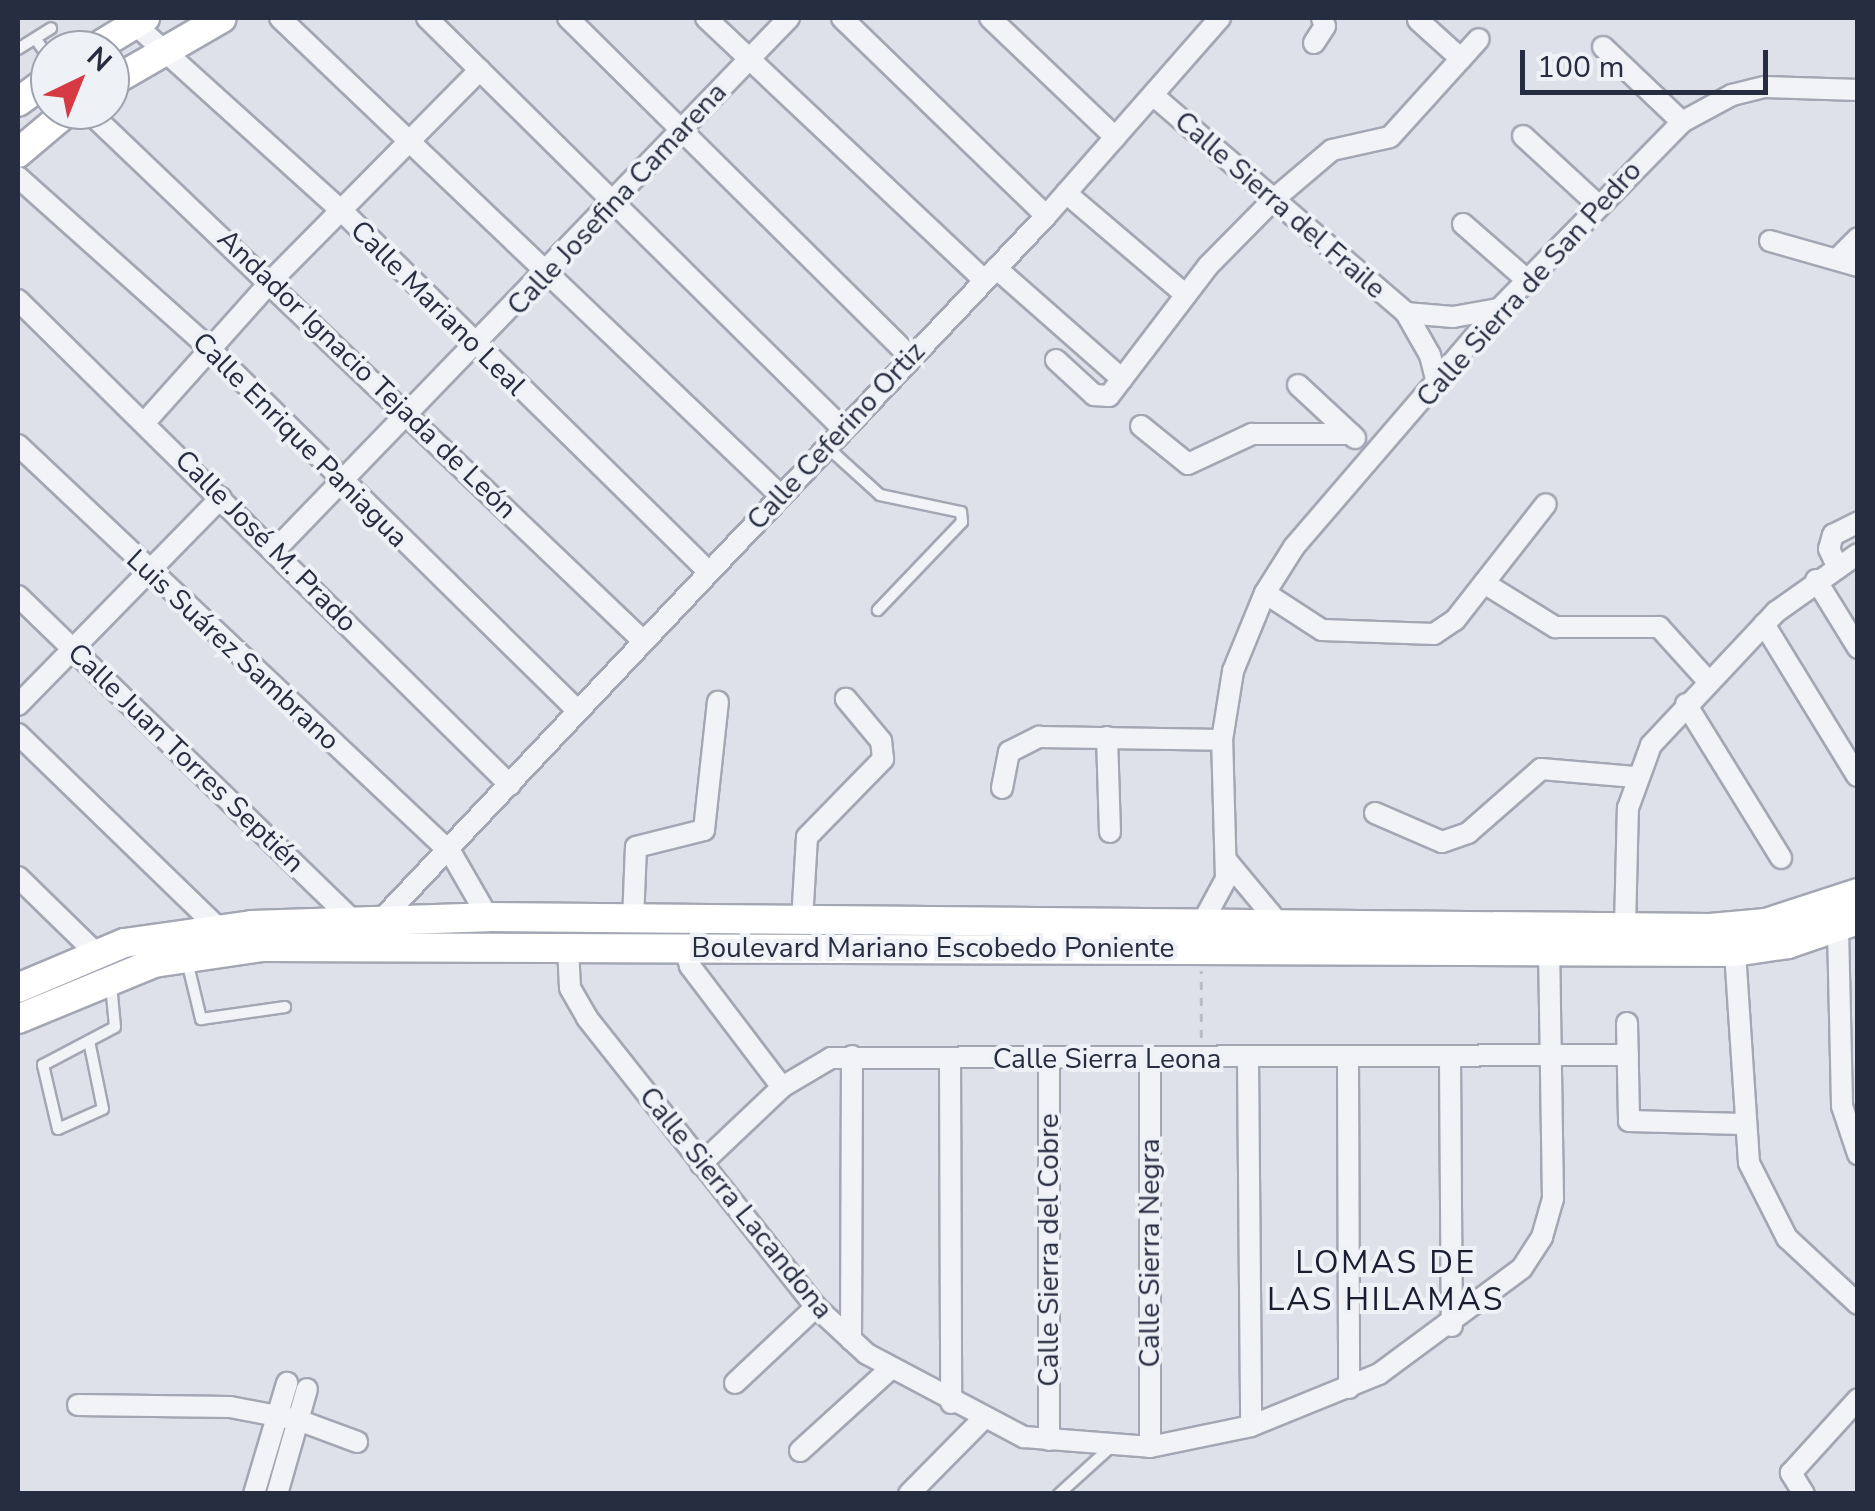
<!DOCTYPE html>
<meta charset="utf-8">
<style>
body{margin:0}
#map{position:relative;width:1875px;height:1511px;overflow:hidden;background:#dee1e9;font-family:"Nunito Sans",sans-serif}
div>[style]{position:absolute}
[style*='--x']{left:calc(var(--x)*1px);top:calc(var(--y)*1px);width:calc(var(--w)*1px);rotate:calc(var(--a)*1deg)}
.path>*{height:2.5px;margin-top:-1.25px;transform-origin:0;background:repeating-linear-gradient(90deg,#b8bcc4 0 8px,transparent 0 16px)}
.roads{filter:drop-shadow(2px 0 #a3a7b3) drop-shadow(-2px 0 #a3a7b3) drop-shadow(0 2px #a3a7b3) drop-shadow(0 -2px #a3a7b3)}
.lane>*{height:10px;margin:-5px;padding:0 5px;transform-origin:5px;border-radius:5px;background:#f1f3f7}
.street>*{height:20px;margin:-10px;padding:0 10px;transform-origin:10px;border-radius:10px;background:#f1f3f7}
.secondary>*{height:28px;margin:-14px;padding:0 14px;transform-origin:14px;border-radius:14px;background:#fff}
span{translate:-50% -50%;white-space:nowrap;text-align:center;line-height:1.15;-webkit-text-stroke:8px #eef1f6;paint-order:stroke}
.street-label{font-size:28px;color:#262d41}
.quarter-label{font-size:32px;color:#191f31;letter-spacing:2.5px}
.frame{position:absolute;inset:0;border:20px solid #262d41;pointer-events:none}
.north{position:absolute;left:30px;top:30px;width:100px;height:100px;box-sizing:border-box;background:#eef1f6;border:2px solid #9ea3ae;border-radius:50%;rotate:43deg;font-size:28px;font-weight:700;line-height:40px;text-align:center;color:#262d41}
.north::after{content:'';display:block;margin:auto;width:35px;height:45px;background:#d63b43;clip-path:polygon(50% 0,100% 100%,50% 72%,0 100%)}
.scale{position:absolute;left:1520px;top:50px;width:248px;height:45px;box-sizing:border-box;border:5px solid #262d41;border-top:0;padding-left:12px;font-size:30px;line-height:35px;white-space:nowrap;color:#262d41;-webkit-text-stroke:8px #eef1f6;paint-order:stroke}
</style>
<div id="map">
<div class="path">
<i style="--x:1201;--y:1038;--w:67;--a:-90"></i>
</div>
<div class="roads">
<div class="lane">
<i style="--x:37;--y:41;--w:22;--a:54"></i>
<i style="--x:18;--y:49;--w:39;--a:-32"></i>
<i style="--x:826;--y:446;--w:73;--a:42.2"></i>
<i style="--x:880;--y:495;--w:83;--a:11.9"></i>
<i style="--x:961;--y:512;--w:10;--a:84"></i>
<i style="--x:962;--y:522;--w:122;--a:133.7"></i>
<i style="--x:187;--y:961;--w:60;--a:76.4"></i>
<i style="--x:201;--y:1019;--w:85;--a:-8.1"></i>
<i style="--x:89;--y:1041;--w:69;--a:78.4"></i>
<i style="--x:103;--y:1109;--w:49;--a:156"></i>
<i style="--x:58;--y:1129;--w:66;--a:-103.2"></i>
<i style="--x:43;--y:1065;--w:81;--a:-27.8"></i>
<i style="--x:115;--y:1027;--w:43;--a:-95.3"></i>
<i style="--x:1059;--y:1494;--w:72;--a:-42.2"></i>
</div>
<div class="street">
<i style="--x:128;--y:18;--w:290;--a:42.1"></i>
<i style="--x:343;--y:212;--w:513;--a:44.53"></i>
<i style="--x:280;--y:18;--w:692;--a:43.65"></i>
<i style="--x:427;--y:18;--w:583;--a:44.65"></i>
<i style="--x:568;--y:18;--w:482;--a:44.7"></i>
<i style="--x:706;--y:18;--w:382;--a:43.3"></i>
<i style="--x:842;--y:18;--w:284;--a:44.1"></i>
<i style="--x:990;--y:18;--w:173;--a:43.6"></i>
<i style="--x:1418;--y:20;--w:58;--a:42.2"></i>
<i style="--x:1314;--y:43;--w:20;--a:-57"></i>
<i style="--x:1325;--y:26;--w:9;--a:-111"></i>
<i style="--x:1603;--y:47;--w:109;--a:43.5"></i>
<i style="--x:1154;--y:96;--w:333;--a:40.7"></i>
<i style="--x:1406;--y:313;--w:48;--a:60.3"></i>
<i style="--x:1430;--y:355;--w:29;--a:76"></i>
<i style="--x:87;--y:110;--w:769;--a:43.68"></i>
<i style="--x:1523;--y:136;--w:103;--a:42.6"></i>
<i style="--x:18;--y:177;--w:256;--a:41.8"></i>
<i style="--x:209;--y:348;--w:516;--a:44.53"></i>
<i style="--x:1066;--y:193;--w:157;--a:40.4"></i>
<i style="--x:1463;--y:224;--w:86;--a:41.2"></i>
<i style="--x:1770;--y:241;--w:91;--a:15.9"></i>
<i style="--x:1838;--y:258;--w:28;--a:-45"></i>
<i style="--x:996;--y:268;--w:168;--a:41.4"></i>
<i style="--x:18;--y:300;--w:691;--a:44.59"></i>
<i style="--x:1406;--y:313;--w:47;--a:4.9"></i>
<i style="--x:1453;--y:317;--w:47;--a:-9.9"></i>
<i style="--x:1056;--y:360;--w:52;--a:42.6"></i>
<i style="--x:1094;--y:395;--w:15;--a:4"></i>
<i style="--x:1109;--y:396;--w:163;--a:-52.7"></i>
<i style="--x:1208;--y:266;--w:93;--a:-45.4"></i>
<i style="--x:1273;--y:200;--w:77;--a:-40.3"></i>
<i style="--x:1332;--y:150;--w:59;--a:-12.6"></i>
<i style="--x:1390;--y:137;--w:132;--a:-47.8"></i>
<i style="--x:1298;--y:385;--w:78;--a:42.9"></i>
<i style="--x:146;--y:421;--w:188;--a:-48.2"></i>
<i style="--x:271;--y:281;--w:297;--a:-45.3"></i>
<i style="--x:1141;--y:426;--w:60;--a:39"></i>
<i style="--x:1188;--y:464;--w:71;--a:-25.1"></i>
<i style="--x:1252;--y:434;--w:99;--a:0"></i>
<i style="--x:18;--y:445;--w:595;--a:43.3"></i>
<i style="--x:451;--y:853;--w:74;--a:60"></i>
<i style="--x:275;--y:550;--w:740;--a:-45.99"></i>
<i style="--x:1837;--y:566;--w:19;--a:-115"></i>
<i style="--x:1829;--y:549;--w:15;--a:-74"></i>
<i style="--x:1833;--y:535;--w:28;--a:-27"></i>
<i style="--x:1816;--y:580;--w:80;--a:58.3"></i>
<i style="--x:1484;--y:583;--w:84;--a:31.8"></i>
<i style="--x:1555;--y:627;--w:104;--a:0"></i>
<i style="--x:1659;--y:627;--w:73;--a:47.8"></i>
<i style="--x:1265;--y:593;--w:68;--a:33"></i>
<i style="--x:1322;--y:630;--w:112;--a:2"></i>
<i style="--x:1434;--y:634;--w:25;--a:-34"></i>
<i style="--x:1455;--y:620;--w:147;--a:-51.9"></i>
<i style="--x:18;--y:596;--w:467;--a:44.1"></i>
<i style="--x:1764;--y:624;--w:178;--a:58.5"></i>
<i style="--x:1686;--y:704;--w:181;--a:58.3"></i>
<i style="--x:18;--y:705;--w:290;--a:-45.6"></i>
<i style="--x:18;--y:734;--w:277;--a:44.1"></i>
<i style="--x:1107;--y:737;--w:95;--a:88.2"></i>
<i style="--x:1002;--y:788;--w:37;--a:-79"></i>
<i style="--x:1009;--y:752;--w:34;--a:-27"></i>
<i style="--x:1039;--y:737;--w:183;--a:0.9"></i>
<i style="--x:1375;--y:813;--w:73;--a:23.4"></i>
<i style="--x:1442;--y:842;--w:28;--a:-19"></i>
<i style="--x:1468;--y:833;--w:97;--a:-41.2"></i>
<i style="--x:1541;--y:769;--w:94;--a:4.9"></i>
<i style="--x:1226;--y:860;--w:86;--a:50.2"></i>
<i style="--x:18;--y:877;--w:109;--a:44.3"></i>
<i style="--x:633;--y:921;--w:74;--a:-87.7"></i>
<i style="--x:636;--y:847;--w:70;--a:-14"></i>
<i style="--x:704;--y:830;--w:129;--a:-83.8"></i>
<i style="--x:802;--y:921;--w:84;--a:-86.6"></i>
<i style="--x:807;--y:837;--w:109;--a:-45.7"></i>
<i style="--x:883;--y:759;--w:18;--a:-96"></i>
<i style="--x:881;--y:741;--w:55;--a:-129.8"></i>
<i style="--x:379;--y:922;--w:971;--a:-46.63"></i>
<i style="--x:1046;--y:216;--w:264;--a:-48.7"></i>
<i style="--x:1201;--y:925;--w:52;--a:-61.5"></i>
<i style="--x:1226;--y:879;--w:139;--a:-91.6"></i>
<i style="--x:1222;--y:740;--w:70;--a:-80.9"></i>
<i style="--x:1233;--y:671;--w:84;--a:-67.7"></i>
<i style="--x:1265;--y:593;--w:54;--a:-57.8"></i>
<i style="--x:1294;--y:547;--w:314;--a:-49.3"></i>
<i style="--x:1499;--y:309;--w:262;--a:-45.6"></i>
<i style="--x:1682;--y:122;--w:57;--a:-28.4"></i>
<i style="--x:1732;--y:95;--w:34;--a:-14"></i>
<i style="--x:1765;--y:87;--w:93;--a:1.8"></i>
<i style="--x:1625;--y:927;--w:119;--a:-88.6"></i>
<i style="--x:1628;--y:808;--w:67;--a:-69.9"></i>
<i style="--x:1651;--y:745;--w:183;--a:-46.8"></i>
<i style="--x:1776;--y:612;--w:100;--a:-35.3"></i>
<i style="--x:1838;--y:928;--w:178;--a:88.7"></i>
<i style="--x:1842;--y:1106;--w:51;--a:71.6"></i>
<i style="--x:684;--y:946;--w:21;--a:73"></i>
<i style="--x:690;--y:966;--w:152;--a:52.8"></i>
<i style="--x:568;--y:948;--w:40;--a:87.1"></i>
<i style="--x:570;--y:988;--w:34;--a:60"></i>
<i style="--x:587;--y:1018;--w:369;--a:51.6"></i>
<i style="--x:816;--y:1307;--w:69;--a:42.7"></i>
<i style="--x:867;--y:1354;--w:178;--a:27.9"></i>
<i style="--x:1024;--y:1437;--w:126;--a:4.5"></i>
<i style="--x:1150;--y:1447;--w:103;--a:-11.7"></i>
<i style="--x:1251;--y:1426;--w:138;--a:-22.1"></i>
<i style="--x:1379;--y:1374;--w:178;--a:-36.5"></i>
<i style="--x:1522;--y:1268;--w:37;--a:-57"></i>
<i style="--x:1542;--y:1237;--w:40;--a:-74"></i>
<i style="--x:1553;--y:1199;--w:258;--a:-90.9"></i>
<i style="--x:1735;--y:952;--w:211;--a:86.2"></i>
<i style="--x:1749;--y:1163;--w:84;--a:63.1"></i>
<i style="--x:1787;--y:1238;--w:97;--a:42.9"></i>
<i style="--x:1627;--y:1023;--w:98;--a:88.8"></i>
<i style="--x:1629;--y:1121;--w:113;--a:1.5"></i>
<i style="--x:950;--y:1059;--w:344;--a:89.8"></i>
<i style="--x:1150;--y:1059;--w:388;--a:90"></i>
<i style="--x:1248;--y:1059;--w:367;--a:89.5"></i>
<i style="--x:1348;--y:1060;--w:328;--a:89.8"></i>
<i style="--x:1450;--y:1060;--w:266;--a:89.6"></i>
<i style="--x:701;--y:1164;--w:112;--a:-43.5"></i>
<i style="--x:782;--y:1087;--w:57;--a:-30.6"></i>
<i style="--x:831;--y:1058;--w:797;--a:-0.22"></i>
<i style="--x:851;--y:1340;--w:284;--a:-89.8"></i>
<i style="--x:735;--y:1383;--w:111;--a:-43.2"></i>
<i style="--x:78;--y:1405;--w:152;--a:0.8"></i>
<i style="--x:230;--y:1407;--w:69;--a:10.8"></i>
<i style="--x:298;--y:1420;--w:63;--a:20.4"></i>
<i style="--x:1049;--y:1440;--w:380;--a:-90"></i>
<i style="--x:800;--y:1451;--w:120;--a:-42.3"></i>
<i style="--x:254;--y:1494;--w:116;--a:-73.4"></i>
<i style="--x:277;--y:1494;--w:109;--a:-74.1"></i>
<i style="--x:909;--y:1494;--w:105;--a:-45.4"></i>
<i style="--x:1804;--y:1494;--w:25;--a:-122"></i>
<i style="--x:1791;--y:1473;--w:100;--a:-47.8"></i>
</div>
<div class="secondary">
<i style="--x:92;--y:50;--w:62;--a:-31.1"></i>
<i style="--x:110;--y:83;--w:129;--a:-30.1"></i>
<i style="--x:18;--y:102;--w:39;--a:-36"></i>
<i style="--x:18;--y:153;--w:67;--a:-40.1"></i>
<i style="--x:18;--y:988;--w:115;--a:-23"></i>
<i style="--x:124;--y:943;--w:129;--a:-8"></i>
<i style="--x:252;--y:925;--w:236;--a:-1.9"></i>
<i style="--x:488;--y:917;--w:1222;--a:0.52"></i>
<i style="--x:1710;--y:928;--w:56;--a:-5.1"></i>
<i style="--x:1766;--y:923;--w:97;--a:-18.1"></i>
<i style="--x:18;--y:1019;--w:147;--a:-22.4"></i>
<i style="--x:154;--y:963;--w:110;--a:-8.4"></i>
<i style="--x:263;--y:947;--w:1472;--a:0.19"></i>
<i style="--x:1735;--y:952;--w:54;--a:-8.6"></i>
<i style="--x:1788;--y:944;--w:74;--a:-18.9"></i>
</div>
</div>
<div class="street-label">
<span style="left:617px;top:199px;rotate:-47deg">Calle Josefina Camarena</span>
<span style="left:1280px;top:205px;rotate:41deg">Calle Sierra del Fraile</span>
<span style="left:1529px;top:284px;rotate:-48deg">Calle Sierra de San Pedro</span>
<span style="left:438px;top:308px;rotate:45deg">Calle Mariano Leal</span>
<span style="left:367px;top:374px;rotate:44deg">Andador Ignacio Tejada de León</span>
<span style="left:836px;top:436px;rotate:-47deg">Calle Ceferino Ortiz</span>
<span style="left:300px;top:440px;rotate:45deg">Calle Enrique Paniagua</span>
<span style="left:266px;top:541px;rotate:45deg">Calle José M. Prado</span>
<span style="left:233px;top:650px;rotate:43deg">Luis Suárez Sambrano</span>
<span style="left:186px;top:758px;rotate:44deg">Calle Juan Torres Septién</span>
<span style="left:933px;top:948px">Boulevard Mariano Escobedo Poniente</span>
<span style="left:1107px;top:1059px">Calle Sierra Leona</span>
<span style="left:736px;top:1203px;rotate:51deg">Calle Sierra Lacandona</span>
<span style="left:1049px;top:1250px;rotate:-90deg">Calle Sierra del Cobre</span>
<span style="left:1150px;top:1253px;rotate:-90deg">Calle Sierra Negra</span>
</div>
<div class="quarter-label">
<span style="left:1386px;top:1282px">LOMAS DE<br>LAS HILAMAS</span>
</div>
<div class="frame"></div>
<div class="north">N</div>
<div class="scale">100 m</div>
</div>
